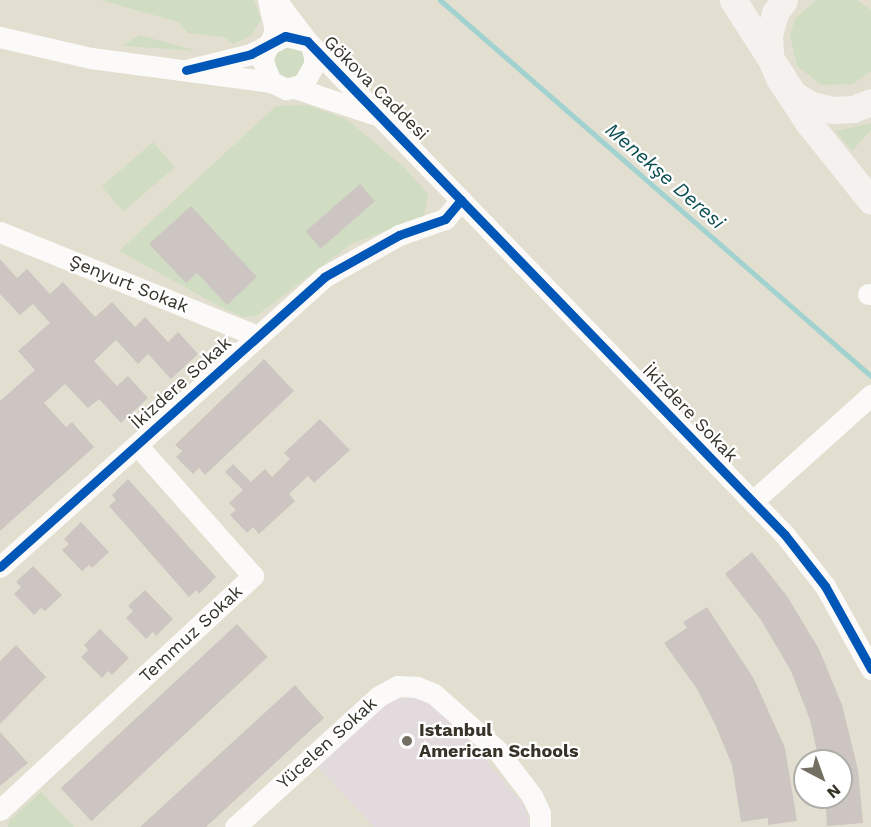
<!DOCTYPE html>
<meta charset="utf-8">
<style>
body{margin:0}
#map{position:relative;width:871px;height:827px;overflow:hidden;background:#e3dfd0;font-family:"Work Sans",sans-serif}
div>[style]{position:absolute}
[style*='--x']{left:calc(var(--x)*1px);top:calc(var(--y)*1px);width:calc(var(--w)*1px);rotate:calc(var(--a)*1deg)}
.education>*{inset:0;background:#e2dadd}
.green>*{inset:0;background:#d0ddc3;transform-origin:0 0}
.round{border-radius:50%}
.stream>*{height:5px;margin:-2.5px;padding:0 2.5px;transform-origin:2.5px;border-radius:2.5px;background:#a1d2d0}
.building>*{inset:0;background:#ccc5c2;transform-origin:0 0}
.minor>*{height:21px;margin:-10.5px;padding:0 10.5px;transform-origin:10.5px;border-radius:10.5px;background:#fbfaf8}
.major>*{height:27px;margin:-13.5px;padding:0 13.5px;transform-origin:13.5px;border-radius:13.5px;background:#f5f1ef}
.cycleway>*{height:9px;margin:-4.5px;padding:0 4.5px;transform-origin:4.5px;border-radius:4.5px;background:#0057b8}
.dots>*{width:16px;height:16px;translate:-50% -50%;box-sizing:border-box;border:3px solid #fff;border-radius:50%}
span{translate:-50% -50%;white-space:nowrap;text-align:center;line-height:1.15;-webkit-text-stroke:4.5px #fff;paint-order:stroke}
.street-label{font-size:18px;color:#363429}
.poi-label{font-size:18px;color:#363429;font-weight:700}
.left{translate:0 -50%;text-align:left}
.water-label{font-size:20px;color:#0c4e51;font-style:italic}
.north{position:absolute;left:793px;top:749px;width:60px;height:60px;box-sizing:border-box;background:#fff;border:2px solid #afaea9;border-radius:50%;rotate:139deg;font-size:16px;font-weight:700;line-height:24px;text-align:center;color:#363429}
.north::after{content:'';display:block;margin:auto;width:21px;height:27px;background:#737063;clip-path:polygon(50% 0,100% 100%,50% 72%,0 100%)}
</style>
<div id="map">
<div class="education">
<i style="clip-path:polygon(394px 698px,418px 698px,445px 713px,525px 806px,530px 827px,374px 827px,318px 767px,371px 715px)"></i>
</div>
<div class="green">
<i style="clip-path:polygon(100px 0,254px 0,261px 20px,252px 35px,233px 44px,224px 37px,188px 33px,178px 22px)"></i>
<i style="clip-path:polygon(816px 0,857px 0,871px 10px,871px 71px,853px 84px,822px 85px,797px 66px,790px 35px,795px 19px)"></i>
<i style="clip-path:polygon(139px 35px,198px 51px,123px 46px)"></i>
<i class="round" style="left:275px;top:47px;width:30px;height:30px"></i>
<i style="clip-path:polygon(307px 105px,346px 119px,404px 167px,428px 194px,424px 216px,351px 244px,256px 316px,243px 317px,221px 307px,119px 251px,276px 106px)"></i>
<i style="clip-path:polygon(871px 123px,871px 130px,852px 151px,836px 131px)"></i>
<i style="left:153px;top:142px;width:33px;height:68px;rotate:49deg"></i>
<i style="clip-path:polygon(41px 792px,74px 827px,8px 827px,9px 821px)"></i>
</div>
<div class="stream">
<i style="--x:440;--y:0;--w:572;--a:41.1"></i>
</div>
<div class="building">
<i style="left:360px;top:184px;width:23px;height:72px;rotate:49deg"></i>
<i style="clip-path:polygon(191px 206px,257px 277px,227px 305px,197px 273px,186px 283px,149px 244px)"></i>
<i style="clip-path:polygon(0 259px,17px 278px,27px 269px,50px 294px,63px 282px,95px 317px,112px 302px,135px 327px,145px 317px,168px 342px,178px 332px,198px 354px,171px 379px,148px 354px,138px 364px,116px 340px,94px 361px,117px 386px,128px 376px,148px 398px,121px 423px,99px 399px,88px 408px,65px 384px,44px 403px,66px 427px,72px 422px,94px 447px,0 531px,0 401px,35px 370px,18px 351px,50px 323px,33px 304px,20px 315px,0 294px)"></i>
<i style="clip-path:polygon(264px 359px,294px 391px,205px 475px,199px 468px,193px 474px,176px 457px,182px 451px,175px 445px)"></i>
<i style="clip-path:polygon(320px 419px,350px 450px,314px 483px,308px 476px,289px 494px,295px 501px,259px 534px,253px 527px,247px 533px,230px 515px,236px 510px,229px 503px,243px 490px,225px 472px,233px 464px,251px 482px,265px 469px,272px 477px,290px 459px,284px 453px)"></i>
<i style="clip-path:polygon(128px 479px,216px 577px,199px 594px,196px 590px,189px 597px,109px 506px,116px 500px,112px 495px)"></i>
<i style="clip-path:polygon(81px 522px,109px 552px,92px 568px,89px 565px,82px 571px,62px 550px,69px 544px,64px 539px)"></i>
<i style="clip-path:polygon(752px 552px,787px 596px,819px 649px,842px 705px,858px 770px,863px 823px,827px 826px,825px 797px,841px 797px,841px 761px,819px 761px,810px 720px,791px 671px,761px 620px,725px 574px)"></i>
<i style="clip-path:polygon(33px 566px,62px 595px,45px 611px,41px 608px,34px 615px,14px 594px,21px 587px,16px 582px)"></i>
<i style="clip-path:polygon(145px 590px,173px 619px,156px 636px,153px 632px,146px 639px,126px 618px,133px 611px,128px 606px)"></i>
<i style="clip-path:polygon(707px 607px,754px 679px,785px 748px,797px 821px,768px 825px,768px 818px,741px 822px,732px 765px,715px 724px,697px 689px,664px 643px,687px 628px,683px 622px)"></i>
<i style="left:237px;top:624px;width:45px;height:241px;rotate:47deg"></i>
<i style="clip-path:polygon(100px 629px,129px 658px,112px 675px,108px 671px,102px 678px,81px 657px,88px 650px,84px 645px)"></i>
<i style="clip-path:polygon(16px 645px,46px 677px,0 724px,0 661px)"></i>
<i style="clip-path:polygon(295px 685px,324px 718px,206px 827px,140px 827px)"></i>
<i style="clip-path:polygon(0 732px,28px 763px,0 786px)"></i>
</div>
<div class="minor">
<i style="--x:268;--y:0;--w:32;--a:77"></i>
<i style="--x:275;--y:31;--w:31;--a:115"></i>
<i style="--x:262;--y:59;--w:25;--a:69"></i>
<i style="--x:271;--y:82;--w:17;--a:25"></i>
<i style="--x:286;--y:89;--w:18;--a:-16"></i>
<i style="--x:303;--y:84;--w:24;--a:-60"></i>
<i style="--x:315;--y:63;--w:16;--a:-101"></i>
<i style="--x:276;--y:0;--w:51;--a:52.9"></i>
<i style="--x:0;--y:37;--w:93;--a:13"></i>
<i style="--x:91;--y:58;--w:182;--a:7.6"></i>
<i style="--x:186;--y:70;--w:67;--a:-13.8"></i>
<i style="--x:251;--y:54;--w:38;--a:-28"></i>
<i style="--x:285;--y:36;--w:23;--a:13"></i>
<i style="--x:307;--y:41;--w:687;--a:45.94"></i>
<i style="--x:785;--y:535;--w:65;--a:51.9"></i>
<i style="--x:825;--y:586;--w:95;--a:61"></i>
<i style="--x:295;--y:88;--w:82;--a:18.4"></i>
<i style="--x:0;--y:232;--w:277;--a:22"></i>
<i style="--x:868;--y:294;--w:3;--a:0"></i>
<i style="--x:753;--y:501;--w:159;--a:-41.9"></i>
<i style="--x:0;--y:567;--w:435;--a:-41.8"></i>
<i style="--x:324;--y:277;--w:86;--a:-29.2"></i>
<i style="--x:399;--y:235;--w:49;--a:-19.2"></i>
<i style="--x:445;--y:219;--w:25;--a:-50"></i>
<i style="--x:0;--y:810;--w:345;--a:-42.8"></i>
<i style="--x:253;--y:576;--w:175;--a:-131.5"></i>
<i style="--x:235;--y:827;--w:195;--a:-42.3"></i>
<i style="--x:379;--y:696;--w:21;--a:-28"></i>
<i style="--x:398;--y:686;--w:19;--a:3"></i>
<i style="--x:417;--y:687;--w:18;--a:22"></i>
<i style="--x:434;--y:694;--w:84;--a:41.6"></i>
<i style="--x:497;--y:750;--w:58;--a:52.7"></i>
<i style="--x:532;--y:796;--w:19;--a:65"></i>
<i style="--x:540;--y:813;--w:14;--a:90"></i>
</div>
<div class="major">
<i style="--x:733;--y:0;--w:112;--a:57.4"></i>
<i style="--x:793;--y:94;--w:21;--a:31"></i>
<i style="--x:811;--y:105;--w:22;--a:13"></i>
<i style="--x:832;--y:110;--w:21;--a:-3"></i>
<i style="--x:853;--y:109;--w:19;--a:-21"></i>
<i style="--x:784;--y:0;--w:16;--a:125"></i>
<i style="--x:775;--y:13;--w:23;--a:105"></i>
<i style="--x:769;--y:35;--w:22;--a:87"></i>
<i style="--x:770;--y:57;--w:23;--a:67"></i>
<i style="--x:779;--y:78;--w:51;--a:56.9"></i>
<i style="--x:807;--y:121;--w:102;--a:51.3"></i>
</div>
<div class="cycleway">
<i style="--x:186;--y:70;--w:67;--a:-13.8"></i>
<i style="--x:251;--y:54;--w:38;--a:-28"></i>
<i style="--x:285;--y:36;--w:23;--a:13"></i>
<i style="--x:307;--y:41;--w:687;--a:45.94"></i>
<i style="--x:785;--y:535;--w:65;--a:51.9"></i>
<i style="--x:825;--y:586;--w:95;--a:61"></i>
<i style="--x:0;--y:567;--w:435;--a:-41.8"></i>
<i style="--x:324;--y:277;--w:86;--a:-29.2"></i>
<i style="--x:399;--y:235;--w:49;--a:-19.2"></i>
<i style="--x:445;--y:219;--w:25;--a:-50"></i>
</div>
<div class="dots">
<i style="left:407px;top:741px;background:#737063"></i>
</div>
<div class="street-label">
<span style="left:376px;top:88px;rotate:45deg">Gökova Caddesi</span>
<span style="left:129px;top:284px;rotate:22deg">Şenyurt Sokak</span>
<span style="left:181px;top:383px;rotate:-42deg">İkizdere Sokak</span>
<span style="left:690px;top:413px;rotate:46deg">İkizdere Sokak</span>
<span style="left:191px;top:634px;rotate:-43deg">Temmuz Sokak</span>
<span style="left:327px;top:743px;rotate:-42deg">Yücelen Sokak</span>
</div>
<div class="poi-label">
<span class="left" style="left:419px;top:741px">Istanbul<br>American Schools</span>
</div>
<div class="water-label">
<span style="left:665px;top:176px;rotate:41deg">Menekşe Deresi</span>
</div>
<div class="north">N</div>
</div>
